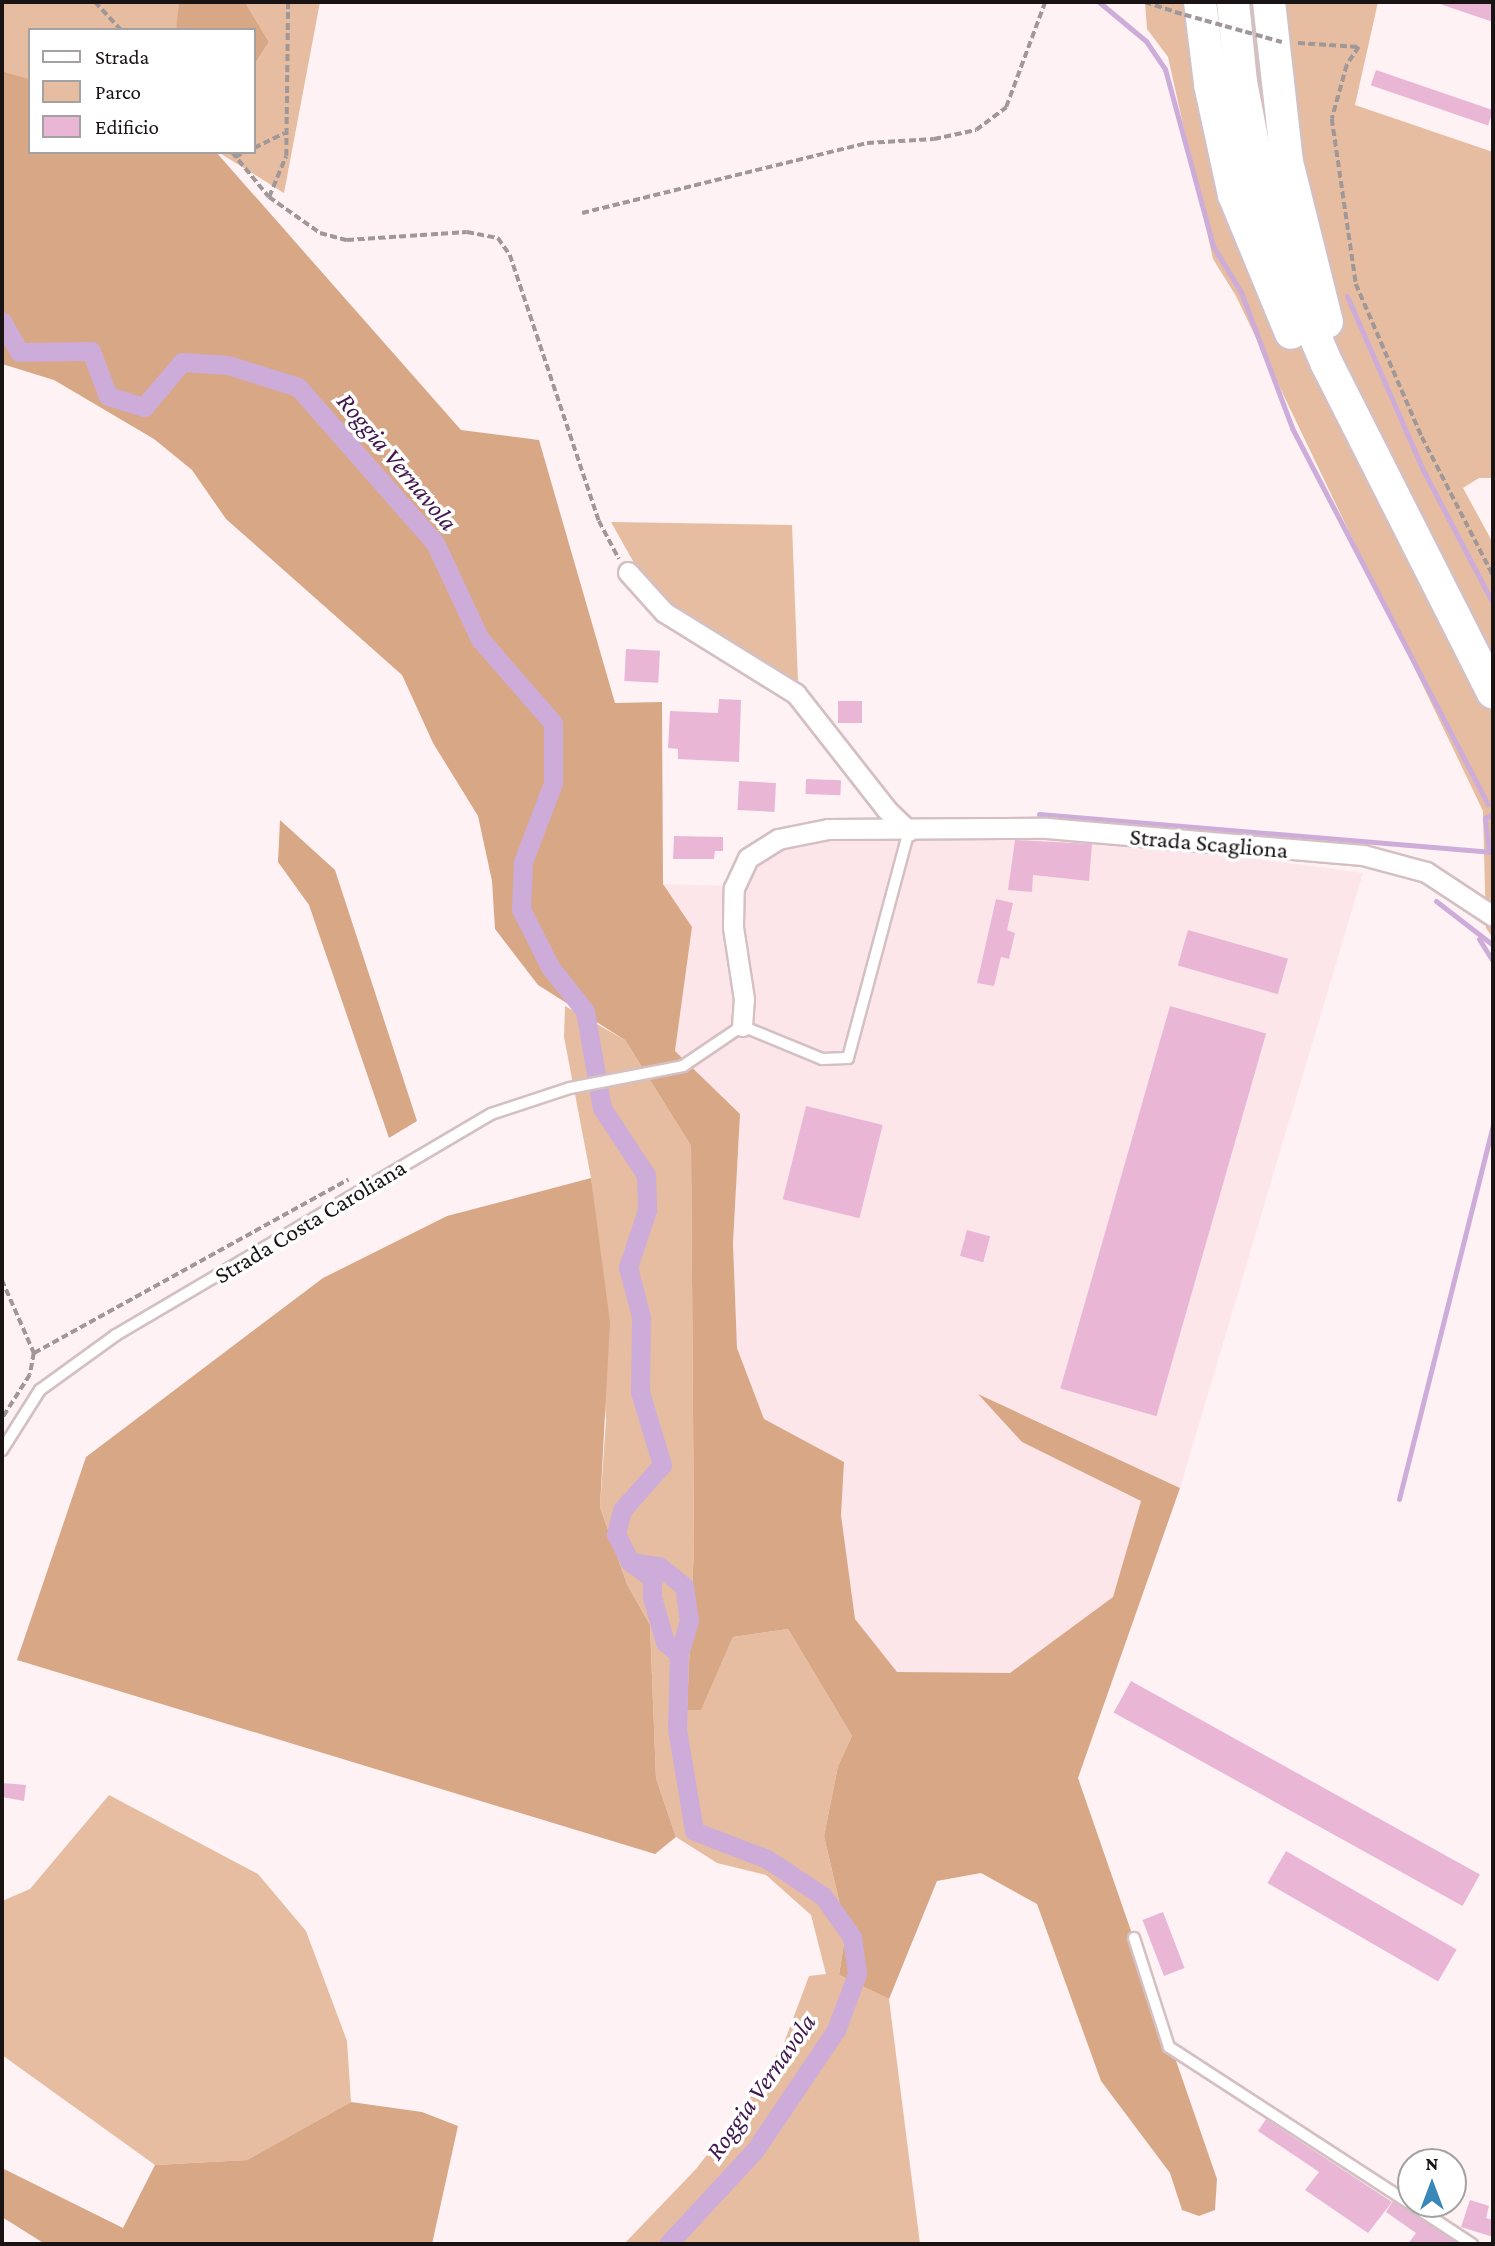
<!DOCTYPE html>
<style>
body{margin:0}
#map{position:relative;width:1495px;height:2246px;overflow:hidden;background:#fef2f4;font-family:"Crimson Pro",serif}
div>[style]{position:absolute}
[style*='--x']{left:calc(var(--x)*1px);top:calc(var(--y)*1px);width:calc(var(--w)*1px);rotate:calc(var(--a)*1deg)}
.built>*{inset:0;background:#fde6ea}
.green>*{inset:0;background:#e6bda0}
.forest>*{inset:0;background:#d8a886}
.stream>*{height:5px;margin:-2.5px;padding:0 2.5px;transform-origin:2.5px;border-radius:2.5px;background:#cdacda}
.canal>*{height:19px;margin:-9.5px;padding:0 9.5px;transform-origin:9.5px;border-radius:9.5px;background:#cdacda}
.building>*{inset:0;background:#eab6d6;transform-origin:0 0}
.path>*{height:3.5px;margin-top:-1.75px;transform-origin:0;background:repeating-linear-gradient(90deg,#a09798 0 7px,transparent 0 10.5px)}
.roads{filter:drop-shadow(2px 0 #d4c0c3) drop-shadow(-2px 0 #d4c0c3) drop-shadow(0 2px #d4c0c3) drop-shadow(0 -2px #d4c0c3)}
.lane>*{height:10px;margin:-5px;padding:0 5px;transform-origin:5px;border-radius:5px;background:#fff}
.street>*{height:19px;margin:-9.5px;padding:0 9.5px;transform-origin:9.5px;border-radius:9.5px;background:#fff}
.primary>*{height:32px;margin:-16px;padding:0 16px;transform-origin:16px;border-radius:16px;background:#fff}
.path-bridge>*{height:3.5px;margin-top:-1.75px;transform-origin:0;background:repeating-linear-gradient(90deg,#a09798 0 7px,transparent 0 10.5px)}
span{translate:-50% -50%;white-space:nowrap;text-align:center;line-height:1.15;-webkit-text-stroke:7px #fff;paint-order:stroke}
.street-label{font-size:24px;color:#191314}
.water-label{font-size:26px;color:#3f164d;font-style:italic}
.frame{position:absolute;inset:0;border:4px solid #191314;pointer-events:none}
.legend{position:absolute;left:28px;top:28px;width:228px;height:126px;box-sizing:border-box;background:#fff;border:2px solid #a3a1a1;margin:0;padding:9px 12px;list-style:none;font-size:21px;color:#191314}
.legend li{display:flex;align-items:center;gap:14px;height:35px}
.legend b{width:35px;border:2px solid #a3a1a1}
.north{position:absolute;left:1397px;top:2148px;width:70px;height:70px;box-sizing:border-box;background:#fff;border:2px solid #a3a1a1;border-radius:50%;rotate:0deg;font-size:19px;font-weight:700;line-height:28px;text-align:center;color:#191314}
.north::after{content:'';display:block;margin:auto;width:24px;height:32px;background:#3a87ba;clip-path:polygon(50% 0,100% 100%,50% 72%,0 100%)}
</style>
<div id="map">
<div class="built">
<i style="clip-path:polygon(1031px 828px,1363px 873px,1180px 1488px,981px 1395px,1022px 1442px,1141px 1501px,1113px 1597px,1010px 1673px,897px 1673px,855px 1619px,841px 1515px,843px 1462px,764px 1419px,737px 1348px,733px 1243px,740px 1114px,675px 1051px,692px 927px,663px 884px,734px 886px,775px 839px)"></i>
</div>
<div class="green">
<i style="clip-path:polygon(2px 2px,182px 2px,176px 30px,30px 30px,30px 79px,2px 71px)"></i>
<i style="clip-path:polygon(245px 2px,320px 2px,284px 193px,218px 152px,254px 152px,254px 65px,269px 42px)"></i>
<i style="clip-path:polygon(1145px 2px,1378px 2px,1355px 105px,1493px 152px,1493px 478px,1479px 478px,1463px 488px,1493px 543px,1493px 938px,1486px 928px,1483px 811px,1236px 296px,1213px 259px,1168px 57px,1147px 29px)"></i>
<i style="clip-path:polygon(611px 522px,792px 525px,798px 682px,684px 614px,647px 586px)"></i>
<i style="clip-path:polygon(565px 1006px,625px 1040px,691px 1146px,694px 1545px,687px 1709px,701px 1709px,733px 1637px,788px 1629px,852px 1736px,838px 1766px,824px 1836px,846px 1931px,839px 1975px,889px 1999px,920px 2244px,624px 2244px,696px 2169px,742px 2110px,784px 2043px,809px 1976px,826px 1974px,811px 1915px,766px 1875px,717px 1863px,676px 1837px,656px 1778px,650px 1625px,627px 1584px,600px 1507px,606px 1421px,597px 1237px,591px 1178px,564px 1037px)"></i>
<i style="clip-path:polygon(109px 1795px,258px 1874px,306px 1931px,347px 2041px,351px 2102px,247px 2160px,155px 2165px,2px 2055px,2px 1901px,30px 1889px)"></i>
</div>
<div class="forest">
<i style="clip-path:polygon(179px 2px,245px 2px,269px 42px,254px 65px,254px 30px,176px 30px)"></i>
<i style="clip-path:polygon(2px 71px,30px 79px,30px 152px,216px 152px,461px 430px,539px 440px,615px 703px,662px 702px,663px 884px,692px 927px,675px 1051px,740px 1114px,733px 1243px,737px 1348px,764px 1419px,844px 1462px,841px 1515px,855px 1619px,897px 1672px,1010px 1673px,1113px 1597px,1141px 1501px,1022px 1442px,978px 1394px,1180px 1488px,1078px 1778px,1217px 2179px,1215px 2210px,1199px 2216px,1182px 2210px,1170px 2173px,1101px 2081px,1037px 1904px,981px 1873px,937px 1881px,889px 1999px,839px 1975px,846px 1931px,824px 1836px,838px 1766px,852px 1736px,788px 1629px,733px 1637px,701px 1710px,687px 1710px,694px 1545px,691px 1146px,625px 1040px,538px 985px,495px 929px,492px 881px,478px 816px,433px 743px,402px 675px,226px 519px,192px 470px,154px 439px,54px 380px,2px 364px)"></i>
<i style="clip-path:polygon(280px 820px,335px 870px,417px 1121px,389px 1138px,309px 905px,278px 862px)"></i>
<i style="clip-path:polygon(591px 1178px,610px 1322px,600px 1507px,627px 1584px,650px 1625px,656px 1778px,676px 1837px,655px 1854px,17px 1660px,86px 1457px,323px 1278px,447px 1216px)"></i>
<i style="clip-path:polygon(351px 2102px,422px 2112px,458px 2126px,432px 2244px,45px 2244px,2px 2217px,2px 2168px,123px 2228px,155px 2165px,247px 2160px)"></i>
</div>
<div class="stream">
<i style="--x:1099;--y:2;--w:61;--a:39.7"></i>
<i style="--x:1146;--y:41;--w:34;--a:56"></i>
<i style="--x:1165;--y:69;--w:183;--a:74.8"></i>
<i style="--x:1213;--y:246;--w:54;--a:58.7"></i>
<i style="--x:1241;--y:292;--w:145;--a:69.4"></i>
<i style="--x:1292;--y:428;--w:424;--a:62.5"></i>
<i style="--x:1347;--y:296;--w:188;--a:66.4"></i>
<i style="--x:1422;--y:468;--w:153;--a:62.3"></i>
<i style="--x:1039;--y:814;--w:452;--a:4.8"></i>
<i style="--x:1489;--y:852;--w:34;--a:-97"></i>
<i style="--x:1485;--y:818;--w:9;--a:-27"></i>
<i style="--x:1436;--y:901;--w:72;--a:37.7"></i>
<i style="--x:1479;--y:939;--w:26;--a:58"></i>
<i style="--x:1399;--y:1499;--w:385;--a:-75.9"></i>
</div>
<div class="canal">
<i style="--x:2;--y:321;--w:35;--a:61"></i>
<i style="--x:19;--y:352;--w:72;--a:-0.8"></i>
<i style="--x:91;--y:351;--w:48;--a:69.3"></i>
<i style="--x:108;--y:396;--w:38;--a:17"></i>
<i style="--x:144;--y:407;--w:59;--a:-49.8"></i>
<i style="--x:182;--y:362;--w:46;--a:3.7"></i>
<i style="--x:228;--y:365;--w:73;--a:17.4"></i>
<i style="--x:298;--y:387;--w:208;--a:48.7"></i>
<i style="--x:435;--y:543;--w:106;--a:64.9"></i>
<i style="--x:480;--y:639;--w:111;--a:49"></i>
<i style="--x:553;--y:723;--w:60;--a:90"></i>
<i style="--x:553;--y:783;--w:85;--a:110.8"></i>
<i style="--x:523;--y:862;--w:47;--a:92.4"></i>
<i style="--x:521;--y:909;--w:65;--a:63.4"></i>
<i style="--x:550;--y:967;--w:56;--a:51.5"></i>
<i style="--x:585;--y:1011;--w:98;--a:80.1"></i>
<i style="--x:602;--y:1108;--w:80;--a:56.7"></i>
<i style="--x:646;--y:1175;--w:35;--a:88"></i>
<i style="--x:647;--y:1210;--w:60;--a:108.4"></i>
<i style="--x:628;--y:1267;--w:52;--a:75.4"></i>
<i style="--x:641;--y:1317;--w:75;--a:90.8"></i>
<i style="--x:640;--y:1392;--w:76;--a:73.2"></i>
<i style="--x:662;--y:1465;--w:60;--a:131.6"></i>
<i style="--x:622;--y:1510;--w:25;--a:104"></i>
<i style="--x:616;--y:1534;--w:31;--a:63"></i>
<i style="--x:630;--y:1562;--w:29;--a:8"></i>
<i style="--x:659;--y:1566;--w:32;--a:39"></i>
<i style="--x:684;--y:1586;--w:35;--a:82"></i>
<i style="--x:689;--y:1621;--w:34;--a:107"></i>
<i style="--x:679;--y:1654;--w:75;--a:91.5"></i>
<i style="--x:677;--y:1729;--w:103;--a:80.5"></i>
<i style="--x:694;--y:1831;--w:78;--a:21"></i>
<i style="--x:767;--y:1859;--w:67;--a:33.5"></i>
<i style="--x:823;--y:1896;--w:50;--a:54.7"></i>
<i style="--x:852;--y:1937;--w:37;--a:82"></i>
<i style="--x:857;--y:1974;--w:60;--a:110.6"></i>
<i style="--x:836;--y:2030;--w:145;--a:124"></i>
<i style="--x:755;--y:2150;--w:128;--a:132.8"></i>
<i style="--x:633;--y:1564;--w:24;--a:36"></i>
<i style="--x:652;--y:1578;--w:19;--a:90"></i>
<i style="--x:652;--y:1597;--w:47;--a:73.9"></i>
<i style="--x:665;--y:1642;--w:18;--a:41"></i>
</div>
<div class="building">
<i style="clip-path:polygon(1440px 2px,1493px 2px,1493px 22px,1440px 4px)"></i>
<i style="left:1376px;top:70px;width:124px;height:16px;rotate:19deg"></i>
<i style="left:626px;top:649px;width:34px;height:32px;rotate:3deg"></i>
<i style="clip-path:polygon(719px 699px,741px 700px,739px 762px,678px 759px,678px 749px,668px 748px,670px 711px,718px 713px)"></i>
<i style="left:838px;top:701px;width:24px;height:22px"></i>
<i style="left:806px;top:779px;width:35px;height:15px;rotate:2deg"></i>
<i style="left:739px;top:781px;width:37px;height:29px;rotate:3deg"></i>
<i style="clip-path:polygon(674px 836px,723px 837px,723px 851px,715px 851px,714px 859px,673px 859px)"></i>
<i style="clip-path:polygon(1015px 840px,1092px 844px,1089px 881px,1033px 875px,1032px 892px,1008px 890px)"></i>
<i style="clip-path:polygon(996px 899px,1013px 903px,1007px 930px,1015px 933px,1009px 959px,1001px 957px,994px 986px,977px 983px)"></i>
<i style="left:1188px;top:930px;width:104px;height:37px;rotate:16deg"></i>
<i style="left:1170px;top:1006px;width:100px;height:398px;rotate:16deg"></i>
<i style="left:806px;top:1106px;width:79px;height:96px;rotate:14deg"></i>
<i style="left:967px;top:1230px;width:24px;height:27px;rotate:15deg"></i>
<i style="left:1131px;top:1681px;width:399px;height:36px;rotate:29deg"></i>
<i style="clip-path:polygon(2px 1783px,26px 1785px,24px 1801px,2px 1797px)"></i>
<i style="left:1286px;top:1851px;width:197px;height:37px;rotate:30deg"></i>
<i style="left:1163px;top:1912px;width:60px;height:22px;rotate:69deg"></i>
<i style="clip-path:polygon(1266px 2119px,1392px 2202px,1368px 2233px,1305px 2190px,1319px 2172px,1258px 2131px)"></i>
<i style="clip-path:polygon(1470px 2200px,1489px 2206px,1486px 2218px,1493px 2220px,1493px 2237px,1461px 2227px)"></i>
<i style="clip-path:polygon(1393px 2201px,1407px 2210px,1459px 2244px,1408px 2244px,1416px 2233px,1386px 2212px)"></i>
</div>
<div class="path">
<i style="--x:95;--y:2;--w:38;--a:47"></i>
<i style="--x:1145;--y:2;--w:32;--a:18"></i>
<i style="--x:1298;--y:43;--w:61;--a:3.8"></i>
<i style="--x:1359;--y:47;--w:22;--a:124"></i>
<i style="--x:1347;--y:65;--w:56;--a:105.5"></i>
<i style="--x:1332;--y:119;--w:167;--a:81.7"></i>
<i style="--x:1356;--y:284;--w:167;--a:66.7"></i>
<i style="--x:1422;--y:437;--w:155;--a:62.8"></i>
<i style="--x:254;--y:148;--w:34;--a:-26"></i>
<i style="--x:232;--y:152;--w:58;--a:50.6"></i>
<i style="--x:269;--y:197;--w:62;--a:35.2"></i>
<i style="--x:320;--y:233;--w:28;--a:15"></i>
<i style="--x:347;--y:240;--w:120;--a:-3.8"></i>
<i style="--x:467;--y:232;--w:32;--a:11"></i>
<i style="--x:498;--y:238;--w:21;--a:55"></i>
<i style="--x:510;--y:255;--w:280;--a:71.5"></i>
<i style="--x:599;--y:521;--w:43;--a:62.2"></i>
<i style="--x:235;--y:157;--w:11;--a:-27"></i>
<i style="--x:269;--y:197;--w:44;--a:-67.5"></i>
<i style="--x:286;--y:156;--w:154;--a:-89.3"></i>
<i style="--x:582;--y:213;--w:293;--a:-13.8"></i>
<i style="--x:867;--y:143;--w:67;--a:-3.4"></i>
<i style="--x:934;--y:139;--w:43;--a:-12.1"></i>
<i style="--x:976;--y:130;--w:38;--a:-37"></i>
<i style="--x:1006;--y:107;--w:112;--a:-69.6"></i>
<i style="--x:2;--y:1280;--w:80;--a:66.3"></i>
<i style="--x:34;--y:1353;--w:22;--a:100"></i>
<i style="--x:30;--y:1375;--w:52;--a:122.5"></i>
<i style="--x:34;--y:1353;--w:359;--a:-28.9"></i>
</div>
<div class="roads">
<div class="lane">
<i style="--x:2;--y:1450;--w:71;--a:-57.7"></i>
<i style="--x:40;--y:1390;--w:94;--a:-35.9"></i>
<i style="--x:116;--y:1335;--w:435;--a:-30.5"></i>
<i style="--x:491;--y:1114;--w:83;--a:-18.2"></i>
<i style="--x:570;--y:1088;--w:115;--a:-11"></i>
<i style="--x:683;--y:1066;--w:71;--a:-34.1"></i>
<i style="--x:742;--y:1026;--w:87;--a:22.4"></i>
<i style="--x:822;--y:1059;--w:26;--a:-2"></i>
<i style="--x:848;--y:1058;--w:235;--a:-75"></i>
<i style="--x:1134;--y:1938;--w:114;--a:72.2"></i>
<i style="--x:1169;--y:2047;--w:288;--a:33"></i>
<i style="--x:1411;--y:2204;--w:73;--a:33.3"></i>
</div>
<div class="street">
<i style="--x:628;--y:572;--w:54;--a:48"></i>
<i style="--x:664;--y:612;--w:155;--a:31.8"></i>
<i style="--x:796;--y:694;--w:147;--a:51.9"></i>
<i style="--x:887;--y:810;--w:30;--a:44"></i>
<i style="--x:742;--y:1026;--w:27;--a:-86"></i>
<i style="--x:744;--y:999;--w:73;--a:-98.7"></i>
<i style="--x:733;--y:927;--w:39;--a:-89"></i>
<i style="--x:734;--y:888;--w:33;--a:-65"></i>
<i style="--x:748;--y:858;--w:36;--a:-32"></i>
<i style="--x:778;--y:839;--w:51;--a:-11.3"></i>
<i style="--x:828;--y:829;--w:219;--a:-0.3"></i>
<i style="--x:1047;--y:828;--w:317;--a:4.9"></i>
<i style="--x:1363;--y:855;--w:65;--a:15.1"></i>
<i style="--x:1426;--y:872;--w:80;--a:33.3"></i>
</div>
<div class="primary">
<i style="--x:1200;--y:2;--w:83;--a:83"></i>
<i style="--x:1210;--y:84;--w:114;--a:77.8"></i>
<i style="--x:1234;--y:195;--w:149;--a:67.6"></i>
<i style="--x:1233;--y:2;--w:80;--a:84.3"></i>
<i style="--x:1241;--y:82;--w:79;--a:79.1"></i>
<i style="--x:1256;--y:160;--w:113;--a:74.6"></i>
<i style="--x:1286;--y:269;--w:103;--a:66.7"></i>
<i style="--x:1327;--y:364;--w:368;--a:63.2"></i>
<i style="--x:1269;--y:2;--w:161;--a:83.6"></i>
<i style="--x:1287;--y:162;--w:165;--a:76"></i>
</div>
</div>
<div class="path-bridge">
<i style="--x:1175;--y:12;--w:111;--a:15.7"></i>
</div>
<div class="street-label">
<span style="left:1209px;top:843px;rotate:5deg">Strada Scagliona</span>
<span style="left:310px;top:1221px;rotate:-31deg">Strada Costa Caroliana</span>
</div>
<div class="water-label">
<span style="left:397px;top:462px;rotate:50deg">Roggia Vernavola</span>
<span style="left:761px;top:2087px;rotate:-55deg">Roggia Vernavola</span>
</div>
<div class="frame"></div>
<ul class="legend">
<li><b style="height:9px;background:#fff"></b>Strada</li>
<li><b style="height:19px;background:#e6bda0"></b>Parco</li>
<li><b style="height:19px;background:#eab6d6"></b>Edificio</li>
</ul>
<div class="north">N</div>
</div>
